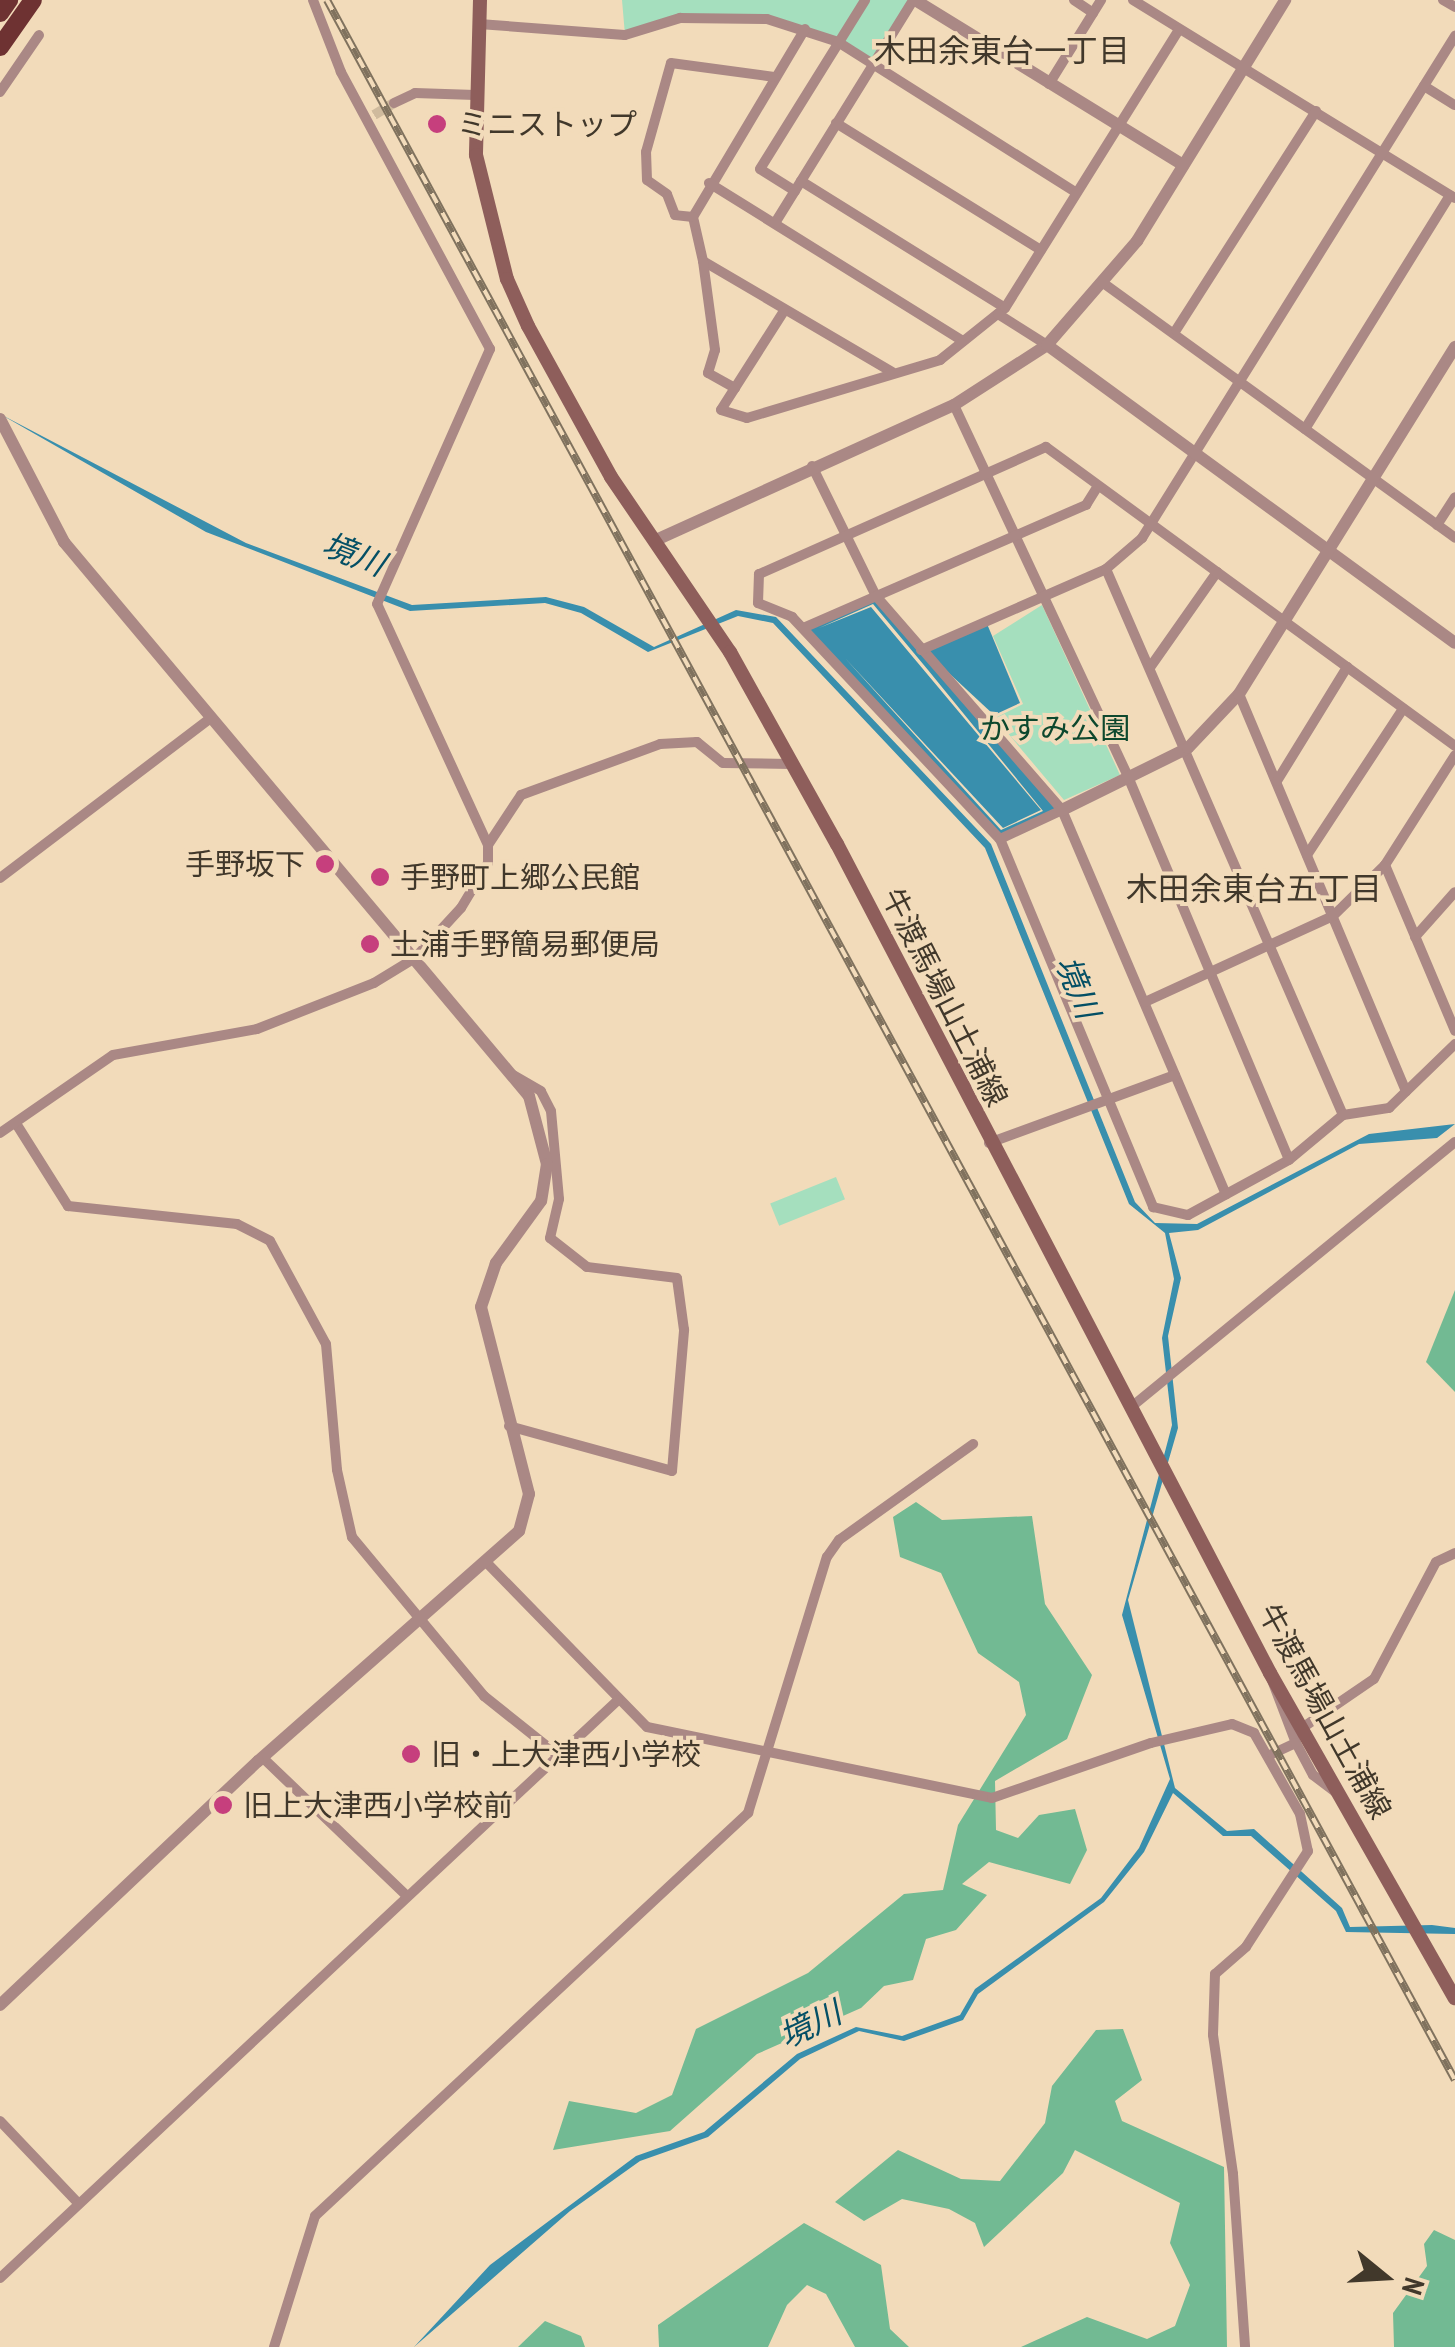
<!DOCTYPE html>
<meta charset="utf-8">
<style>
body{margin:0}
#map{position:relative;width:1455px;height:2347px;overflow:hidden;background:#f2dbba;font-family:"PT Sans Narrow","Noto Sans JP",sans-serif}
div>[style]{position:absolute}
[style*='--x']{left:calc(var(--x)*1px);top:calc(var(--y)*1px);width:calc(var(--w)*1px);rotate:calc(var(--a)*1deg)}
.green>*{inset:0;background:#a5dfbe;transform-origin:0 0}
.forest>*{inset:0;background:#72ba93}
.water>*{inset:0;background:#398fad}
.minor-tunnel>*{height:10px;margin-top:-5px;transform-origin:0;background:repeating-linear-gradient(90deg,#cfba9d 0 10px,transparent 0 15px)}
.minor>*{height:10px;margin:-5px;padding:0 5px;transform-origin:5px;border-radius:5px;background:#aa8885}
.tertiary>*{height:12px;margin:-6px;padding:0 6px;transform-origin:6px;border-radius:6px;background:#aa8885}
.secondary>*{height:14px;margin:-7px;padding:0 7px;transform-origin:7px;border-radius:7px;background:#8e5e5b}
.trunk>*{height:18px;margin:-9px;padding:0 9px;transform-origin:9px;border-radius:9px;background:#6e3232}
.rail>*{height:8px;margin-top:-4px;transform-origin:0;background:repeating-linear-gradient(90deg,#f2dbba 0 11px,#80725e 0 22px);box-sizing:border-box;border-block:2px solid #80725e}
.dots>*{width:28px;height:28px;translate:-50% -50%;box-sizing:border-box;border:5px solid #f2dbba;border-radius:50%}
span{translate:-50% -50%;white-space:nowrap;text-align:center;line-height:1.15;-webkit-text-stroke:8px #f2dbba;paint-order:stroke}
.poi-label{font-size:30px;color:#41382b}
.left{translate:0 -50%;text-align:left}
.right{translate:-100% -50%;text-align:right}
.park-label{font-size:30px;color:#0d482e}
.street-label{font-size:30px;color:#41382b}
.neighbourhood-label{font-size:32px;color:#41382b}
.water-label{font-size:32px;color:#044f65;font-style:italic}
.north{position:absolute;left:1335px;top:2227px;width:100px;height:100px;-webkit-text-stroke:8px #f2dbba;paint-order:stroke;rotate:108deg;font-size:28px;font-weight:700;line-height:40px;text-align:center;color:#41382b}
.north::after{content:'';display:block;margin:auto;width:35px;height:45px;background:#41382b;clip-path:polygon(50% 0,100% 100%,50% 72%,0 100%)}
</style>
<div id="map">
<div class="green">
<i style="clip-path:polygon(622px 0,913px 0,872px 65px,804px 29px,710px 15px,625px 35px)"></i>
<i style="clip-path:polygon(1042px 605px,1120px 775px,1064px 800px,995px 718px,1023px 704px,993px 636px)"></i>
<i style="left:836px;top:1177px;width:24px;height:71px;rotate:68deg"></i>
</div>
<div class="forest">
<i style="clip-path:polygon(1455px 1290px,1455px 1392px,1426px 1362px)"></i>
<i style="clip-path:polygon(916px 1502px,942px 1520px,1032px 1516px,1045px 1604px,1092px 1675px,1067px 1739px,995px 1781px,996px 1830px,1018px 1838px,1039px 1815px,1075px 1809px,1087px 1850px,1070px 1884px,989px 1862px,962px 1884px,987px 1895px,956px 1930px,926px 1939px,913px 1980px,884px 1986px,861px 2008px,757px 2054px,670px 2131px,553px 2150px,569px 2101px,636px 2113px,672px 2095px,696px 2029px,808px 1973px,904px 1894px,943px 1890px,958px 1825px,1026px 1715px,1019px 1682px,978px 1653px,941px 1573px,900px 1557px,893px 1517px)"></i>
<i style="clip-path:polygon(1123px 2029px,1142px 2080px,1115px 2101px,1122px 2121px,1224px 2167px,1227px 2347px,1021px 2347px,1087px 2317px,1147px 2339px,1175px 2326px,1190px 2285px,1170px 2243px,1180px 2203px,1075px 2150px,1063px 2173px,984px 2247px,975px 2223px,949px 2209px,902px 2199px,864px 2221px,835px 2202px,898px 2150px,961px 2179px,1000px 2181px,1045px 2123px,1052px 2086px,1096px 2030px)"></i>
<i style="clip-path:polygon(804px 2223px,881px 2265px,890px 2329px,909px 2347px,855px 2347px,826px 2294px,807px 2285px,787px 2305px,768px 2347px,659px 2347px,658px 2325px)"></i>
<i style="clip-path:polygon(1434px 2230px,1455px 2240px,1455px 2347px,1394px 2347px,1393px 2313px,1427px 2266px,1424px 2244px)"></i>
<i style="clip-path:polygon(545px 2321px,581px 2336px,585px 2347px,518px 2347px)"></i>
</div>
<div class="water">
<i style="clip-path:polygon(0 414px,246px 543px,412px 605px,546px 597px,584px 607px,654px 647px,736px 610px,776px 617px,991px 844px,1135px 1202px,1155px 1223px,1197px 1224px,1369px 1134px,1455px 1124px,1437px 1138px,1359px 1144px,1198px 1230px,1169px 1233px,1181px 1278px,1168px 1336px,1178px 1428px,1128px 1600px,1175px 1788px,1227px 1831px,1254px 1829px,1342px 1908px,1350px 1927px,1432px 1925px,1455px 1928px,1455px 1934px,1346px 1932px,1336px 1911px,1251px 1836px,1223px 1836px,1173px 1793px,1144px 1852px,1104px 1902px,978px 1994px,963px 2020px,904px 2041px,859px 2031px,800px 2059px,708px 2137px,640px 2161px,570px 2211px,414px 2347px,490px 2265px,636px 2156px,704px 2132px,797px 2054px,856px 2027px,902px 2036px,960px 2015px,975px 1989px,1101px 1898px,1139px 1848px,1170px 1779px,1122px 1615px,1172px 1425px,1162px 1338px,1174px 1279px,1165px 1233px,1129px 1204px,985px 848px,773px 623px,738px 616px,648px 652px,581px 613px,545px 603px,410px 611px,206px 532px)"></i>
<i style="clip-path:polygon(evenodd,875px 599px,1059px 809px,1001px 835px,806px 629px,875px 599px,873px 604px,928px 670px,1043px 811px,1001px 830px,844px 657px,1003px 828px,1041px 810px,871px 607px,819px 628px,873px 604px)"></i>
<i style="clip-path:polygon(985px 619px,1020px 703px,994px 715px,924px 650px)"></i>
</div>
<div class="minor-tunnel">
<i style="--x:374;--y:115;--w:23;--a:-31"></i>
</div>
<div class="minor">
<i style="--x:1074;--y:0;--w:23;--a:34"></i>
<i style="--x:1133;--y:0;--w:378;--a:31.6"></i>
<i style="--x:1443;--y:0;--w:14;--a:30"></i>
<i style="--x:479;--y:24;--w:146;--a:4.3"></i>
<i style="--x:625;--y:35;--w:58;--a:-17.2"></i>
<i style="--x:680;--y:18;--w:87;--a:0.7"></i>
<i style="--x:767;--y:19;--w:75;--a:17.9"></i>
<i style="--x:838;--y:42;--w:280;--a:32.3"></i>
<i style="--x:805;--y:29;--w:219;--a:120.8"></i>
<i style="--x:693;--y:217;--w:45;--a:77.2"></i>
<i style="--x:703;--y:261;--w:219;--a:30.4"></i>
<i style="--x:1049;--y:84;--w:99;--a:-58.2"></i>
<i style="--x:1424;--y:86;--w:36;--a:32"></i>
<i style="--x:0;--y:92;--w:69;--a:-55.6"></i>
<i style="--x:394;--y:103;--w:23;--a:-25"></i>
<i style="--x:415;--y:93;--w:60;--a:1.9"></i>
<i style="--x:836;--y:123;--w:241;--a:31.8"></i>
<i style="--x:801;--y:181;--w:240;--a:31.9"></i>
<i style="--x:709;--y:183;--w:299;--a:31.9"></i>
<i style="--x:795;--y:191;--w:41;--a:-147.8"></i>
<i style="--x:760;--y:169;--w:199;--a:-58.1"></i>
<i style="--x:693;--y:217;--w:18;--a:-174"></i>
<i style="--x:675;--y:215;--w:22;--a:-111"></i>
<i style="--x:667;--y:194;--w:24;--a:-145"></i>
<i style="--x:647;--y:180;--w:28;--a:-92"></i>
<i style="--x:646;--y:152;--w:92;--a:-74.3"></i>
<i style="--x:671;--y:63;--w:104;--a:7.7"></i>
<i style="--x:775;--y:223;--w:262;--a:-58.2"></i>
<i style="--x:703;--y:261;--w:90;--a:82.3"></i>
<i style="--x:715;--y:350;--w:24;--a:107"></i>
<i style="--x:708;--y:373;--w:31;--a:29"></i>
<i style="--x:1106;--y:285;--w:431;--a:35.9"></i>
<i style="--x:784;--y:311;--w:117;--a:122.5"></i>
<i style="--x:721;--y:410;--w:27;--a:17"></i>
<i style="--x:747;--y:418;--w:202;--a:-16.7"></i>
<i style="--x:940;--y:360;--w:83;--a:-38.7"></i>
<i style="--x:1005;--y:308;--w:328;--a:-58"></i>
<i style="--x:998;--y:314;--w:58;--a:32.3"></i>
<i style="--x:1176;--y:330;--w:260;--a:-57.4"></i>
<i style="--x:954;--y:405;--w:413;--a:64.9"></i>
<i style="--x:1129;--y:779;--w:413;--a:67.2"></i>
<i style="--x:1305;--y:429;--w:275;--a:-58.2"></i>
<i style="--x:812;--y:466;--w:145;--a:63.8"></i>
<i style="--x:876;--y:596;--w:284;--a:49"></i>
<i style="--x:1062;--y:810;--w:418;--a:66.9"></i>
<i style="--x:1437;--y:525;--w:33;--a:-57"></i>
<i style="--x:1106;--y:569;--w:595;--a:66.54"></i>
<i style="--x:803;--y:628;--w:309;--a:-23.5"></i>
<i style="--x:1086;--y:505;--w:22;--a:-58"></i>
<i style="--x:921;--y:650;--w:202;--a:-23.6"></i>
<i style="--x:1106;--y:569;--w:48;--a:-40.7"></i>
<i style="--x:1142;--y:538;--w:592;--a:-58.06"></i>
<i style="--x:1151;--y:666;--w:115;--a:-54.9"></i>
<i style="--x:1239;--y:694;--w:431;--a:67.2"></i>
<i style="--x:1455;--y:746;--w:507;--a:-143.83"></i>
<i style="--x:1046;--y:447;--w:314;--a:156.1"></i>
<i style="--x:759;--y:574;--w:29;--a:92"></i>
<i style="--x:758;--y:603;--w:37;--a:22"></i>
<i style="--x:792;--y:617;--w:304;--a:46.9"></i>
<i style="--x:1000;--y:839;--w:399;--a:67.4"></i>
<i style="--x:1153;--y:1207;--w:36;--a:13"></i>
<i style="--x:1188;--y:1215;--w:115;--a:-28.6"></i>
<i style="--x:1289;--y:1160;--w:70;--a:-39.8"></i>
<i style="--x:1343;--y:1115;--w:47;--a:-8.7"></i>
<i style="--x:1389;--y:1108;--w:92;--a:-44.1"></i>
<i style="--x:1277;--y:781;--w:134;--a:-58.4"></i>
<i style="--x:1000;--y:839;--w:68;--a:-25.1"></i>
<i style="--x:488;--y:845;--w:60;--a:-56.6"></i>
<i style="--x:521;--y:795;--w:148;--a:-20.1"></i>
<i style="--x:660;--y:744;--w:37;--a:-3"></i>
<i style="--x:697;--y:742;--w:33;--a:39"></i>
<i style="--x:723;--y:763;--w:68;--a:0.8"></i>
<i style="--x:1307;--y:855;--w:175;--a:-56.7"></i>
<i style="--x:1385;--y:865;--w:180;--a:67.1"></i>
<i style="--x:0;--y:878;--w:265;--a:-37.2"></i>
<i style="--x:1415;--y:937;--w:60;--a:-48.4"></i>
<i style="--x:1145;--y:1002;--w:207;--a:-24.6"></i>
<i style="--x:1333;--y:916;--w:73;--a:-44.4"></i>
<i style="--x:1385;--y:865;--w:130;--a:-57.5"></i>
<i style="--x:17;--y:1125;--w:96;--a:57.8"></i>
<i style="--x:68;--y:1206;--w:170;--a:6.1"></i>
<i style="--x:237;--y:1224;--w:37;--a:27"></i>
<i style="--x:270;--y:1241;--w:117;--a:61.5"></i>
<i style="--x:326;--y:1344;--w:126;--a:85"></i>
<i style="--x:337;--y:1470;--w:69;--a:77.4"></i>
<i style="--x:352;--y:1537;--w:207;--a:50.3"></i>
<i style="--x:484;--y:1696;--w:95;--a:38.6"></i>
<i style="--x:0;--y:1133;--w:137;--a:-34.6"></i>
<i style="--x:113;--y:1055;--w:146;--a:-10.2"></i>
<i style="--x:257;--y:1029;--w:126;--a:-21.5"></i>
<i style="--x:374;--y:983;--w:48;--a:-31.4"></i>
<i style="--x:415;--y:958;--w:68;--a:-47.4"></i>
<i style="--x:461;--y:908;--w:52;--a:-59"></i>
<i style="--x:488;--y:863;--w:18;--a:-90"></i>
<i style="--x:488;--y:845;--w:265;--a:-114.7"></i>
<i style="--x:377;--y:604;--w:279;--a:-66.1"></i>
<i style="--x:490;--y:349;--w:315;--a:-118.3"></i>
<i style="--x:341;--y:72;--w:77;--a:-111.3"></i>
<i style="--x:989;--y:1143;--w:198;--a:-20.1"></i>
<i style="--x:1130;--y:1408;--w:420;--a:-39.3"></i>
<i style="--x:509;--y:1426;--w:169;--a:15.4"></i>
<i style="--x:672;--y:1471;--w:142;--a:-85.1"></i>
<i style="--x:684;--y:1330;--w:52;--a:-97.7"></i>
<i style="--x:677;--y:1278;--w:91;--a:-173"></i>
<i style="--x:587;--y:1267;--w:47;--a:-141.9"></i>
<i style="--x:550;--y:1238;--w:40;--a:-77"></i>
<i style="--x:559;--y:1199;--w:88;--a:-95.2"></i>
<i style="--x:551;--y:1111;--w:22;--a:-117"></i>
<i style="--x:541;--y:1091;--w:34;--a:-150"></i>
<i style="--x:487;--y:1563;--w:229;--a:45.7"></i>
<i style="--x:647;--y:1727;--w:352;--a:11.6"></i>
<i style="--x:992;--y:1798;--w:168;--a:-19.1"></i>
<i style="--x:1151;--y:1743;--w:83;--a:-13.2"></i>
<i style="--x:1232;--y:1724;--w:24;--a:22"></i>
<i style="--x:1254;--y:1733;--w:93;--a:60.4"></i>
<i style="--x:1300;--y:1814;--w:38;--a:78"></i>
<i style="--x:1308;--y:1851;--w:114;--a:122.9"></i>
<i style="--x:1246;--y:1947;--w:41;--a:138.9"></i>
<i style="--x:1215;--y:1974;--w:61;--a:91.9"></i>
<i style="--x:1213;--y:2035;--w:140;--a:81.8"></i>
<i style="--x:1233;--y:2174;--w:173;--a:86"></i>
<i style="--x:1270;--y:1675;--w:73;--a:69.1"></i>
<i style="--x:1305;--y:1726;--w:83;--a:-34.3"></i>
<i style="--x:1374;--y:1679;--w:132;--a:-62.1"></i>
<i style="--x:1436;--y:1562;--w:21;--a:-25"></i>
<i style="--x:1272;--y:1754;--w:26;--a:-25"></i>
<i style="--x:1296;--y:1743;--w:36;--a:62"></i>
<i style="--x:1313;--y:1775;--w:31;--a:37"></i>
<i style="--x:262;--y:1757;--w:201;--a:43.8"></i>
<i style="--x:0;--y:2121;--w:113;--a:46.4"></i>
<i style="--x:0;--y:2278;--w:846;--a:-43.08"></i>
<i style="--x:274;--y:2347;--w:137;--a:-72.6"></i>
<i style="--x:315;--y:2216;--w:592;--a:-42.94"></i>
<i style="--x:748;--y:1813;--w:268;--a:-72.9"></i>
<i style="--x:827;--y:1557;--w:21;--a:-55"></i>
<i style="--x:839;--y:1540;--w:165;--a:-35.6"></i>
</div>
<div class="tertiary">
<i style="--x:915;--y:0;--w:315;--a:31.6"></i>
<i style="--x:1047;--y:345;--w:505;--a:36.14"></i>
<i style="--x:0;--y:419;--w:139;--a:62.5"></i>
<i style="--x:64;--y:542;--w:723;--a:49.99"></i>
<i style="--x:529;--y:1096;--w:70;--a:75.2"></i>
<i style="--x:547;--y:1164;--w:37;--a:99"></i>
<i style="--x:541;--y:1201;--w:77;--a:126"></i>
<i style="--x:496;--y:1263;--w:46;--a:108.8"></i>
<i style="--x:481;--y:1307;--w:193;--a:75.6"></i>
<i style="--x:529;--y:1494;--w:38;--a:105"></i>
<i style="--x:519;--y:1531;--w:348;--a:138.6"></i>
<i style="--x:258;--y:1761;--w:355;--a:136.6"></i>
<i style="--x:656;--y:540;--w:327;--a:-24.4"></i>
<i style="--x:954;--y:405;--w:111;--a:-32.8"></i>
<i style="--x:1047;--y:345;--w:138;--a:-49.1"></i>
<i style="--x:1137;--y:241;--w:283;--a:-58.4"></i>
<i style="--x:1062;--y:810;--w:140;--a:-26.2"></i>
<i style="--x:1188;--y:748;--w:74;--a:-46.6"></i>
<i style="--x:1239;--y:694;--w:409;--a:-58.1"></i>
</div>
<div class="secondary">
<i style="--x:480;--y:0;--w:155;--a:91.5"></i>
<i style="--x:476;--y:155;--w:128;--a:76"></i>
<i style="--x:507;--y:279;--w:51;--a:65.9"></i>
<i style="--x:528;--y:326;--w:172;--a:61.2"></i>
<i style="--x:611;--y:477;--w:212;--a:55.8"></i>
<i style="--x:730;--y:652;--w:220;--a:60.9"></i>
<i style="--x:837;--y:844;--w:935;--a:62.42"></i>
<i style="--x:1270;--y:1673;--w:374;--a:60.4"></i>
</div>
<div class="trunk">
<i style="--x:0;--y:13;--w:16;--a:-55"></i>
<i style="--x:0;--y:47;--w:57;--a:-54.9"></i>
</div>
<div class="rail">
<i style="--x:327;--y:0;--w:2366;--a:61.53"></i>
</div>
<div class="dots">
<i style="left:437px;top:124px;background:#c63f7d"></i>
<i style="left:325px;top:864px;background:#c63f7d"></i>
<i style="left:380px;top:877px;background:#c63f7d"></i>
<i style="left:370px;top:944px;background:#c63f7d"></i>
<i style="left:411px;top:1754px;background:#c63f7d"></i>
<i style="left:223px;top:1805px;background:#c63f7d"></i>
</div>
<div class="poi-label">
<span class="left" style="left:457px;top:124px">ミニストップ</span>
<span class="right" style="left:305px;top:864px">手野坂下</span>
<span class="left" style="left:400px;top:877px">手野町上郷公民館</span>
<span class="left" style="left:390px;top:944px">土浦手野簡易郵便局</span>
<span class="left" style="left:431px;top:1754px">旧・上大津西小学校</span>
<span class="left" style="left:243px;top:1805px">旧上大津西小学校前</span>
</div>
<div class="park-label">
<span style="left:1055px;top:728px">かすみ公園</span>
</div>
<div class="street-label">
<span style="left:945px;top:997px;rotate:63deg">牛渡馬場山土浦線</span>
<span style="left:1325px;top:1711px;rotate:61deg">牛渡馬場山土浦線</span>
</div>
<div class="neighbourhood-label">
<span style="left:1002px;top:50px">木田余東台一丁目</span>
<span style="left:1254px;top:888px">木田余東台五丁目</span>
</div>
<div class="water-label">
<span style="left:354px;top:554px;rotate:21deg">境川</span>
<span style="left:1078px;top:987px;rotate:68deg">境川</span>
<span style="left:810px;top:2024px;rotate:-26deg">境川</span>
</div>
<div class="north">N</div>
</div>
